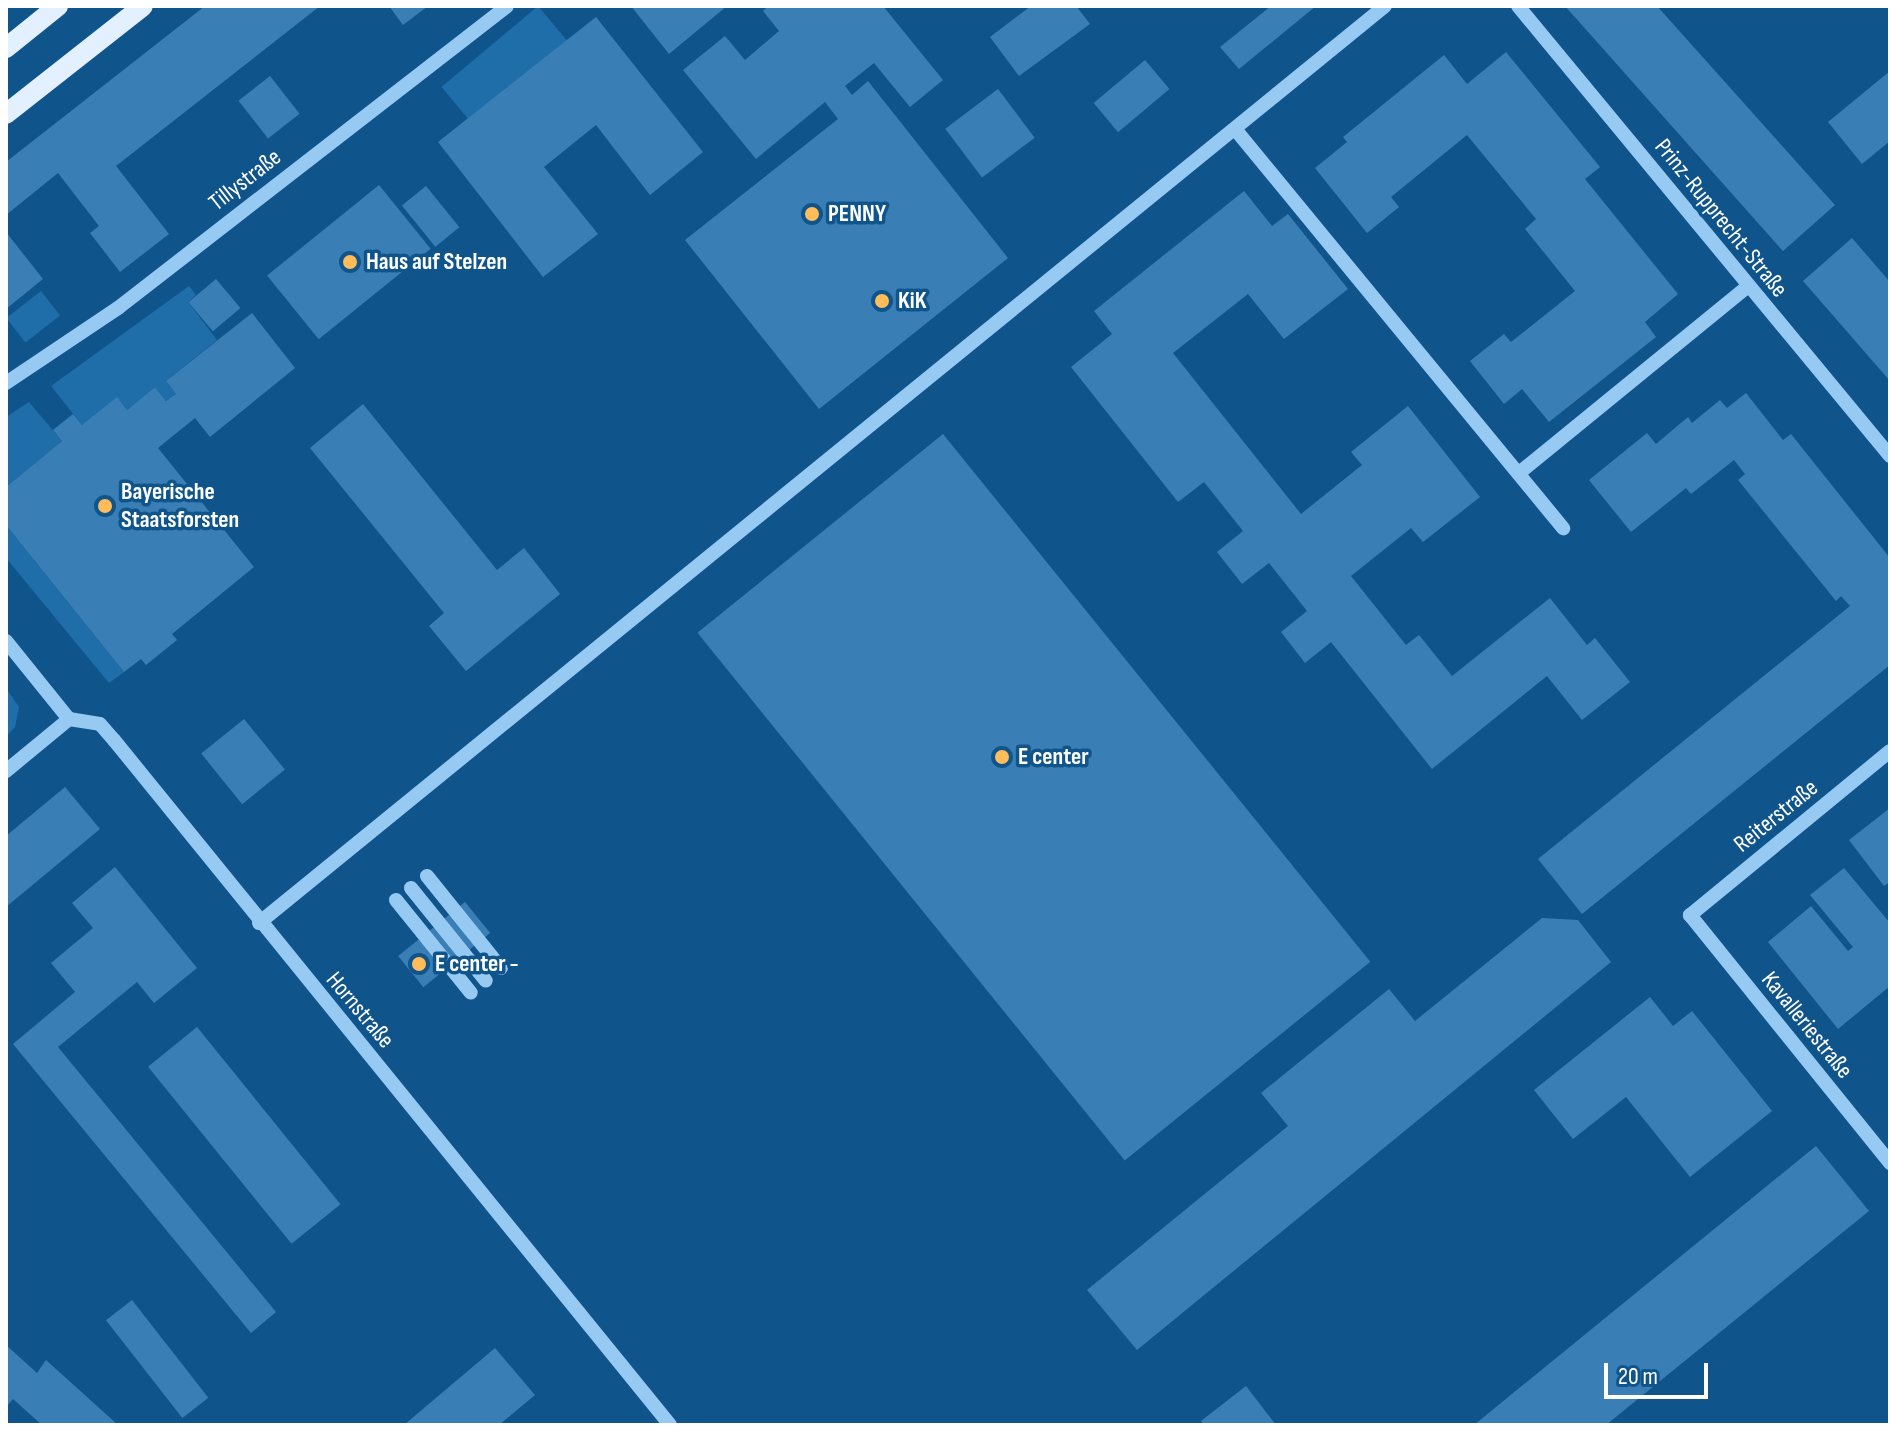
<!DOCTYPE html>
<meta charset="utf-8">
<style>
body{margin:0}
#map{position:relative;width:1896px;height:1431px;overflow:hidden;background:#10548c;font-family:"Sofia Sans Condensed",sans-serif}
div>[style]{position:absolute}
[style*='--x']{left:calc(var(--x)*1px);top:calc(var(--y)*1px);width:calc(var(--w)*1px);rotate:calc(var(--a)*1deg)}
.green>*{inset:0;background:#1f6da9;transform-origin:0 0}
.building>*{inset:0;background:#397fb5;transform-origin:0 0}
.minor>*{height:14px;margin:-7px;padding:0 7px;transform-origin:7px;border-radius:7px;background:#97caf2}
.major>*{height:20px;margin:-10px;padding:0 10px;transform-origin:10px;border-radius:10px;background:#e2f0ff}
.dots>*{width:22px;height:22px;translate:-50% -50%;box-sizing:border-box;border:4px solid #10548c;border-radius:50%}
span{translate:-50% -50%;white-space:nowrap;text-align:center;line-height:1.15;-webkit-text-stroke:7px #10548c;paint-order:stroke}
.street-label{font-size:24px;color:#fff}
.poi-label{font-size:24px;color:#fff;font-weight:700}
.left{translate:0 -50%;text-align:left}
.frame{position:absolute;inset:0;border:8px solid #fff;pointer-events:none}
.scale{position:absolute;left:1604px;top:1363px;width:104px;height:36px;box-sizing:border-box;border:4px solid #fff;border-top:0;padding-left:10px;font-size:24px;line-height:28px;white-space:nowrap;color:#fff;-webkit-text-stroke:6px #10548c;paint-order:stroke}
</style>
<div id="map">
<div class="green">
<i style="left:538px;top:6px;width:45px;height:126px;rotate:50deg"></i>
<i style="clip-path:polygon(189px 286px,196px 295px,188px 302px,217px 340px,166px 381px,176px 394px,166px 401px,155px 387px,127px 410px,82px 425px,51px 386px)"></i>
<i style="left:41px;top:291px;width:31px;height:44px;rotate:52deg"></i>
<i style="clip-path:polygon(29px 402px,62px 441px,6px 487px,6px 417px)"></i>
<i style="clip-path:polygon(6px 525px,124px 672px,109px 683px,6px 558px)"></i>
<i style="clip-path:polygon(6px 688px,19px 707px,15px 727px,6px 737px)"></i>
</div>
<div class="building">
<i style="clip-path:polygon(205px 6px,320px 6px,116px 166px,169px 234px,120px 272px,90px 233px,99px 226px,58px 173px,6px 215px,6px 162px)"></i>
<i style="clip-path:polygon(389px 6px,428px 6px,403px 25px)"></i>
<i style="clip-path:polygon(631px 6px,727px 6px,669px 54px)"></i>
<i style="clip-path:polygon(768px 6px,883px 6px,943px 80px,910px 107px,874px 63px,845px 86px,852px 95px,868px 81px,1008px 258px,819px 409px,685px 240px,838px 119px,825px 102px,756px 159px,683px 70px,725px 36px,745px 60px,779px 31px,763px 11px)"></i>
<i style="clip-path:polygon(1031px 6px,1076px 6px,1090px 24px,1019px 76px,990px 37px)"></i>
<i style="clip-path:polygon(1271px 6px,1316px 6px,1239px 69px,1220px 47px)"></i>
<i style="clip-path:polygon(1565px 6px,1657px 6px,1835px 205px,1783px 251px)"></i>
<i style="clip-path:polygon(596px 17px,703px 152px,650px 195px,596px 125px,544px 167px,598px 234px,543px 277px,438px 142px)"></i>
<i style="clip-path:polygon(1506px 52px,1600px 167px,1585px 179px,1678px 294px,1645px 322px,1656px 337px,1549px 422px,1522px 389px,1504px 404px,1470px 361px,1504px 334px,1511px 342px,1575px 291px,1525px 229px,1536px 219px,1467px 135px,1391px 197px,1399px 207px,1367px 233px,1315px 168px,1347px 142px,1343px 137px,1444px 55px,1467px 84px)"></i>
<i style="left:1145px;top:60px;width:38px;height:67px;rotate:50deg"></i>
<i style="clip-path:polygon(1890px 71px,1890px 141px,1862px 164px,1828px 122px)"></i>
<i style="left:270px;top:76px;width:48px;height:40px;rotate:52deg"></i>
<i style="left:998px;top:89px;width:61px;height:66px;rotate:53deg"></i>
<i style="left:379px;top:185px;width:82px;height:144px;rotate:51deg"></i>
<i style="left:426px;top:186px;width:53px;height:31px;rotate:51deg"></i>
<i style="clip-path:polygon(1244px 191px,1272px 226px,1288px 214px,1348px 289px,1284px 339px,1248px 294px,1173px 353px,1301px 514px,1362px 465px,1351px 452px,1408px 406px,1480px 497px,1423px 542px,1411px 528px,1351px 576px,1406px 645px,1419px 635px,1452px 676px,1550px 598px,1587px 645px,1595px 638px,1630px 682px,1582px 720px,1547px 676px,1432px 769px,1331px 642px,1305px 663px,1281px 632px,1307px 611px,1269px 563px,1242px 584px,1217px 552px,1243px 531px,1204px 482px,1178px 502px,1071px 367px,1112px 334px,1094px 311px)"></i>
<i style="clip-path:polygon(6px 232px,43px 279px,6px 309px)"></i>
<i style="clip-path:polygon(1852px 238px,1890px 282px,1890px 381px,1803px 281px)"></i>
<i style="left:216px;top:279px;width:38px;height:36px;rotate:50deg"></i>
<i style="clip-path:polygon(252px 313px,295px 368px,210px 437px,195px 418px,158px 448px,254px 567px,172px 634px,177px 640px,146px 665px,141px 659px,124px 672px,6px 525px,6px 487px,62px 441px,53px 430px,73px 414px,82px 425px,117px 397px,127px 410px,155px 387px,166px 401px,176px 394px,166px 381px)"></i>
<i style="clip-path:polygon(1746px 393px,1783px 440px,1791px 434px,1890px 558px,1890px 665px,1582px 914px,1538px 859px,1850px 606px,1841px 596px,1836px 601px,1738px 480px,1745px 474px,1734px 460px,1691px 494px,1686px 488px,1631px 532px,1589px 480px,1647px 433px,1656px 444px,1688px 417px,1692px 423px,1720px 400px,1727px 408px)"></i>
<i style="clip-path:polygon(363px 404px,497px 570px,524px 548px,560px 594px,466px 671px,429px 626px,444px 613px,310px 448px)"></i>
<i style="left:943px;top:434px;width:679px;height:316px;rotate:51deg"></i>
<i style="left:244px;top:719px;width:65px;height:55px;rotate:51deg"></i>
<i style="clip-path:polygon(65px 787px,100px 829px,6px 907px,6px 836px)"></i>
<i style="clip-path:polygon(1890px 808px,1890px 882px,1884px 886px,1849px 840px)"></i>
<i style="clip-path:polygon(115px 867px,197px 968px,154px 1003px,137px 982px,58px 1047px,276px 1312px,251px 1333px,13px 1044px,75px 992px,51px 963px,93px 928px,72px 903px)"></i>
<i style="clip-path:polygon(1844px 868px,1890px 923px,1890px 986px,1838px 1029px,1768px 942px,1811px 906px,1848px 951px,1853px 947px,1810px 895px)"></i>
<i style="left:465px;top:902px;width:40px;height:86px;rotate:51deg"></i>
<i style="clip-path:polygon(1542px 918px,1578px 920px,1611px 962px,1137px 1350px,1087px 1290px,1288px 1126px,1261px 1093px,1389px 989px,1415px 1021px)"></i>
<i style="clip-path:polygon(1650px 997px,1673px 1026px,1692px 1011px,1772px 1111px,1690px 1177px,1626px 1097px,1573px 1139px,1534px 1090px)"></i>
<i style="left:197px;top:1027px;width:228px;height:63px;rotate:51deg"></i>
<i style="clip-path:polygon(1816px 1146px,1869px 1211px,1606px 1425px,1474px 1425px)"></i>
<i style="left:132px;top:1300px;width:124px;height:33px;rotate:52deg"></i>
<i style="clip-path:polygon(6px 1345px,37px 1373px,46px 1360px,118px 1425px,42px 1425px,13px 1399px,6px 1407px)"></i>
<i style="clip-path:polygon(495px 1348px,535px 1395px,499px 1425px,404px 1425px)"></i>
<i style="clip-path:polygon(1246px 1386px,1276px 1425px,1204px 1425px,1201px 1421px)"></i>
</div>
<div class="minor">
<i style="--x:1518;--y:6;--w:584;--a:50.42"></i>
<i style="--x:1235;--y:129;--w:517;--a:50.58"></i>
<i style="--x:6;--y:383;--w:135;--a:-33.8"></i>
<i style="--x:118;--y:308;--w:492;--a:-37.8"></i>
<i style="--x:1519;--y:473;--w:296;--a:-39.2"></i>
<i style="--x:6;--y:641;--w:100;--a:51.1"></i>
<i style="--x:69;--y:719;--w:31;--a:9"></i>
<i style="--x:100;--y:724;--w:21;--a:49"></i>
<i style="--x:114;--y:740;--w:882;--a:50.93"></i>
<i style="--x:1890;--y:751;--w:259;--a:140.6"></i>
<i style="--x:1690;--y:915;--w:319;--a:51.1"></i>
<i style="--x:6;--y:771;--w:82;--a:-39.5"></i>
<i style="--x:427;--y:876;--w:118;--a:51.2"></i>
<i style="--x:411;--y:888;--w:119;--a:51.1"></i>
<i style="--x:396;--y:900;--w:119;--a:51.1"></i>
<i style="--x:259;--y:923;--w:1452;--a:-39.16"></i>
</div>
<div class="major">
<i style="--x:6;--y:48;--w:67;--a:-38.9"></i>
<i style="--x:6;--y:114;--w:174;--a:-38.2"></i>
</div>
<div class="dots">
<i style="left:812px;top:214px;background:#ffbc58"></i>
<i style="left:350px;top:262px;background:#ffbc58"></i>
<i style="left:882px;top:301px;background:#ffbc58"></i>
<i style="left:105px;top:506px;background:#ffbc58"></i>
<i style="left:1002px;top:757px;background:#ffbc58"></i>
<i style="left:419px;top:964px;background:#ffbc58"></i>
</div>
<div class="street-label">
<span style="left:245px;top:180px;rotate:-38deg">Tillystraße</span>
<span style="left:1721px;top:218px;rotate:51deg">Prinz-Rupprecht-Straße</span>
<span style="left:1776px;top:816px;rotate:-39deg">Reiterstraße</span>
<span style="left:360px;top:1010px;rotate:50deg">Hornstraße</span>
<span style="left:1807px;top:1025px;rotate:51deg">Kavalleriestraße</span>
</div>
<div class="poi-label">
<span class="left" style="left:828px;top:214px">PENNY</span>
<span class="left" style="left:366px;top:262px">Haus auf Stelzen</span>
<span class="left" style="left:898px;top:301px">KiK</span>
<span class="left" style="left:121px;top:506px">Bayerische<br>Staatsforsten</span>
<span class="left" style="left:1018px;top:757px">E center</span>
<span class="left" style="left:435px;top:964px">E center -</span>
</div>
<div class="frame"></div>
<div class="scale">20 m</div>
</div>
